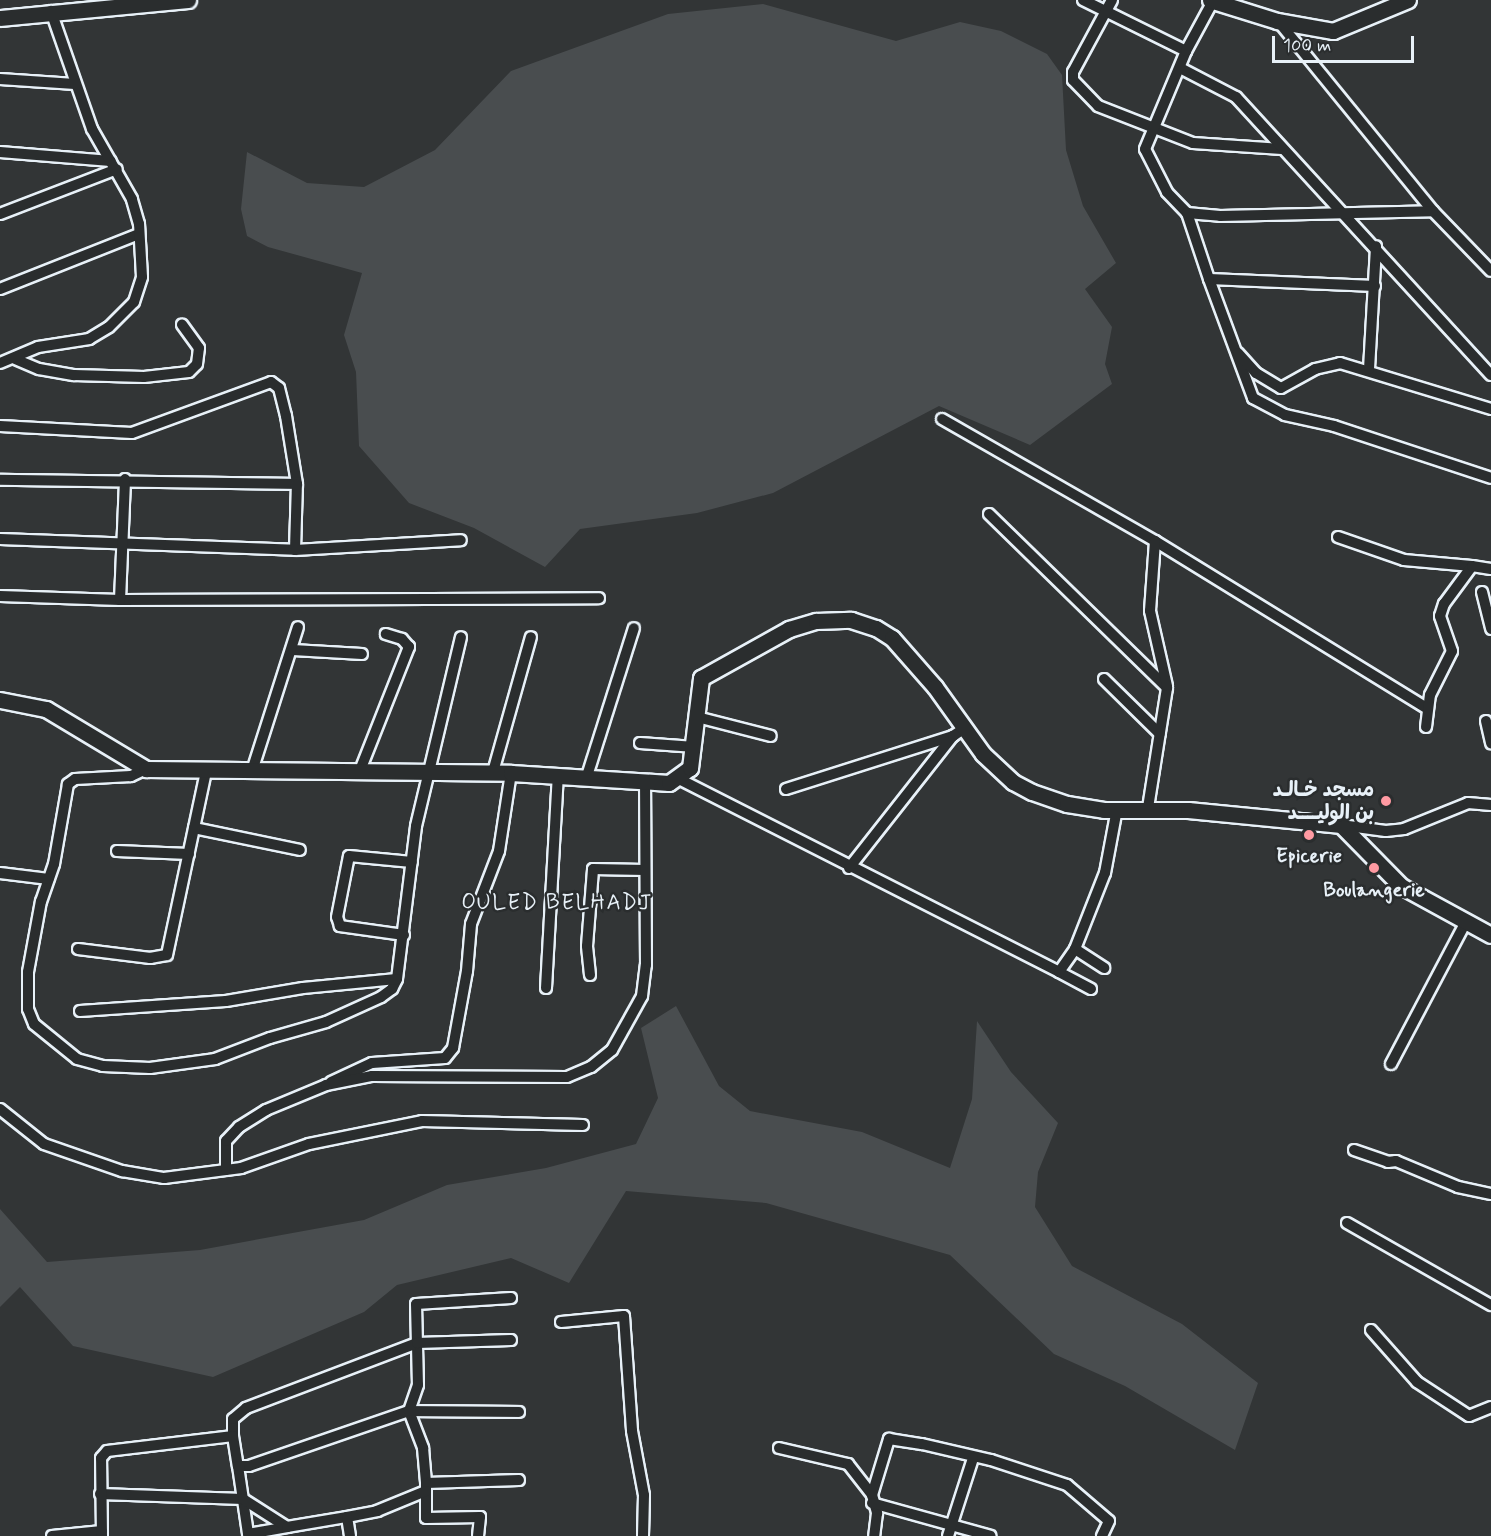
<!DOCTYPE html>
<meta charset="utf-8">
<style>
body{margin:0}
#map{position:relative;width:1491px;height:1536px;overflow:hidden;background:#323536;font-family:Mynerve,"Playpen Sans Arabic",sans-serif}
div>[style]{position:absolute}
[style*='--x']{left:calc(var(--x)*1px);top:calc(var(--y)*1px);width:calc(var(--w)*1px);rotate:calc(var(--a)*1deg)}
.green>*{inset:0;background:#494d4f}
.roads{filter:drop-shadow(2px 0 #e8f1f8) drop-shadow(-2px 0 #e8f1f8) drop-shadow(0 2px #e8f1f8) drop-shadow(0 -2px #e8f1f8)}
.street>*{height:10px;margin:-5px;padding:0 5px;transform-origin:5px;border-radius:5px;background:#2a2d2e}
.secondary>*{height:15px;margin:-7.5px;padding:0 7.5px;transform-origin:7.5px;border-radius:7.5px;background:#2a2d2e}
.dots>*{width:16px;height:16px;translate:-50% -50%;box-sizing:border-box;border:3px solid #2a2d2e;border-radius:50%}
span{translate:-50% -50%;white-space:nowrap;text-align:center;line-height:1.15;-webkit-text-stroke:5px #2a2d2e;paint-order:stroke}
.poi-label{font-size:20px;color:#e8f1f8;font-weight:700}
.right{translate:-100% -50%;text-align:right}
.quarter-label{font-size:22px;color:#e8f1f8;letter-spacing:1.5px}
.scale{position:absolute;left:1272px;top:36px;width:142px;height:27px;box-sizing:border-box;border:3px solid #e8f1f8;border-top:0;padding-left:8px;font-size:18px;line-height:21px;white-space:nowrap;color:#e8f1f8;-webkit-text-stroke:4px #2a2d2e;paint-order:stroke}
</style>
<div id="map">
<div class="green">
<i style="clip-path:polygon(763px 4px,896px 41px,960px 22px,1001px 31px,1047px 54px,1062px 75px,1066px 150px,1083px 206px,1116px 263px,1085px 289px,1112px 327px,1105px 364px,1112px 384px,1030px 445px,939px 406px,773px 493px,697px 513px,580px 529px,545px 567px,474px 528px,409px 503px,359px 446px,356px 372px,344px 335px,362px 273px,268px 247px,247px 236px,241px 209px,247px 152px,307px 183px,364px 187px,435px 150px,511px 71px,668px 14px)"></i>
<i style="clip-path:polygon(676px 1006px,719px 1086px,750px 1111px,862px 1132px,950px 1168px,972px 1099px,977px 1021px,1011px 1072px,1058px 1123px,1038px 1172px,1035px 1207px,1072px 1266px,1182px 1324px,1258px 1383px,1235px 1450px,1125px 1386px,1054px 1354px,950px 1255px,766px 1203px,626px 1191px,569px 1283px,511px 1258px,397px 1285px,364px 1312px,213px 1377px,73px 1346px,20px 1287px,0 1307px,0 1209px,47px 1262px,200px 1250px,364px 1220px,447px 1185px,546px 1168px,636px 1144px,658px 1098px,641px 1028px)"></i>
</div>
<div class="roads">
<div class="street">
<i style="--x:1083;--y:0;--w:115;--a:26.3"></i>
<i style="--x:1112;--y:0;--w:82;--a:118.4"></i>
<i style="--x:1073;--y:72;--w:8;--a:90"></i>
<i style="--x:1073;--y:80;--w:36;--a:46"></i>
<i style="--x:1098;--y:106;--w:102;--a:21.3"></i>
<i style="--x:1193;--y:143;--w:89;--a:3.9"></i>
<i style="--x:1278;--y:21;--w:245;--a:50.8"></i>
<i style="--x:1433;--y:211;--w:83;--a:46"></i>
<i style="--x:1182;--y:69;--w:61;--a:27.4"></i>
<i style="--x:1236;--y:97;--w:377;--a:47.5"></i>
<i style="--x:0;--y:79;--w:75;--a:3.8"></i>
<i style="--x:0;--y:152;--w:111;--a:4.6"></i>
<i style="--x:1187;--y:213;--w:29;--a:-134"></i>
<i style="--x:1167;--y:192;--w:48;--a:-117.1"></i>
<i style="--x:1145;--y:149;--w:106;--a:-67.3"></i>
<i style="--x:1186;--y:51;--w:57;--a:-61.6"></i>
<i style="--x:0;--y:214;--w:125;--a:-21"></i>
<i style="--x:1209;--y:279;--w:127;--a:69.7"></i>
<i style="--x:1253;--y:398;--w:36;--a:28"></i>
<i style="--x:1285;--y:415;--w:50;--a:12.7"></i>
<i style="--x:1334;--y:426;--w:165;--a:18.3"></i>
<i style="--x:1375;--y:286;--w:166;--a:-177.6"></i>
<i style="--x:1209;--y:279;--w:70;--a:-108.4"></i>
<i style="--x:1187;--y:213;--w:33;--a:5"></i>
<i style="--x:1220;--y:216;--w:213;--a:-1.3"></i>
<i style="--x:0;--y:289;--w:149;--a:-21.6"></i>
<i style="--x:1238;--y:353;--w:27;--a:48"></i>
<i style="--x:1256;--y:373;--w:29;--a:31"></i>
<i style="--x:1281;--y:388;--w:39;--a:-29"></i>
<i style="--x:1315;--y:369;--w:26;--a:-13"></i>
<i style="--x:1340;--y:363;--w:158;--a:16.9"></i>
<i style="--x:15;--y:359;--w:26;--a:23"></i>
<i style="--x:39;--y:369;--w:36;--a:10"></i>
<i style="--x:74;--y:375;--w:70;--a:1.6"></i>
<i style="--x:144;--y:377;--w:45;--a:-6.3"></i>
<i style="--x:189;--y:372;--w:11;--a:-45"></i>
<i style="--x:197;--y:364;--w:16;--a:-83"></i>
<i style="--x:199;--y:348;--w:29;--a:-126"></i>
<i style="--x:0;--y:363;--w:41;--a:-22.8"></i>
<i style="--x:38;--y:347;--w:52;--a:-8.9"></i>
<i style="--x:89;--y:339;--w:23;--a:-31"></i>
<i style="--x:109;--y:327;--w:35;--a:-45"></i>
<i style="--x:134;--y:302;--w:26;--a:-72"></i>
<i style="--x:142;--y:277;--w:53;--a:-93.2"></i>
<i style="--x:139;--y:224;--w:26;--a:-106"></i>
<i style="--x:132;--y:199;--w:81;--a:-119.7"></i>
<i style="--x:92;--y:129;--w:125;--a:-109.2"></i>
<i style="--x:1369;--y:369;--w:123;--a:-86.7"></i>
<i style="--x:942;--y:419;--w:245;--a:29.8"></i>
<i style="--x:1155;--y:541;--w:318;--a:31.6"></i>
<i style="--x:0;--y:426;--w:132;--a:3"></i>
<i style="--x:132;--y:433;--w:148;--a:-20.1"></i>
<i style="--x:271;--y:382;--w:10;--a:37"></i>
<i style="--x:279;--y:388;--w:29;--a:76"></i>
<i style="--x:286;--y:416;--w:69;--a:80.8"></i>
<i style="--x:297;--y:484;--w:297;--a:-179.2"></i>
<i style="--x:989;--y:514;--w:249;--a:44.3"></i>
<i style="--x:1167;--y:688;--w:121;--a:99"></i>
<i style="--x:1338;--y:537;--w:70;--a:19.2"></i>
<i style="--x:1404;--y:560;--w:68;--a:5"></i>
<i style="--x:0;--y:539;--w:295;--a:2.1"></i>
<i style="--x:295;--y:550;--w:166;--a:-3.4"></i>
<i style="--x:1155;--y:541;--w:70;--a:94.1"></i>
<i style="--x:1150;--y:611;--w:77;--a:77.2"></i>
<i style="--x:295;--y:550;--w:66;--a:-88.3"></i>
<i style="--x:1482;--y:592;--w:38;--a:76"></i>
<i style="--x:0;--y:596;--w:120;--a:1.9"></i>
<i style="--x:120;--y:600;--w:479;--a:-0.2"></i>
<i style="--x:120;--y:600;--w:121;--a:-87.6"></i>
<i style="--x:293;--y:650;--w:69;--a:3.3"></i>
<i style="--x:1104;--y:679;--w:78;--a:44.5"></i>
<i style="--x:697;--y:717;--w:76;--a:14.4"></i>
<i style="--x:1486;--y:721;--w:23;--a:77"></i>
<i style="--x:1426;--y:727;--w:32;--a:-83"></i>
<i style="--x:1430;--y:695;--w:49;--a:-63.4"></i>
<i style="--x:1452;--y:651;--w:37;--a:-109"></i>
<i style="--x:1440;--y:616;--w:13;--a:-72"></i>
<i style="--x:1444;--y:604;--w:47;--a:-53.6"></i>
<i style="--x:1472;--y:566;--w:19;--a:9"></i>
<i style="--x:640;--y:743;--w:55;--a:4.2"></i>
<i style="--x:146;--y:769;--w:17;--a:155"></i>
<i style="--x:131;--y:776;--w:56;--a:176.9"></i>
<i style="--x:75;--y:779;--w:9;--a:144"></i>
<i style="--x:68;--y:784;--w:81;--a:99.9"></i>
<i style="--x:54;--y:864;--w:39;--a:109"></i>
<i style="--x:41;--y:901;--w:72;--a:100.4"></i>
<i style="--x:28;--y:972;--w:37;--a:90"></i>
<i style="--x:28;--y:1009;--w:16;--a:68"></i>
<i style="--x:34;--y:1024;--w:55;--a:39.1"></i>
<i style="--x:77;--y:1059;--w:27;--a:15"></i>
<i style="--x:103;--y:1066;--w:47;--a:2.4"></i>
<i style="--x:150;--y:1068;--w:66;--a:-7.9"></i>
<i style="--x:215;--y:1059;--w:59;--a:-20.9"></i>
<i style="--x:270;--y:1038;--w:58;--a:-15.9"></i>
<i style="--x:326;--y:1022;--w:60;--a:-24.4"></i>
<i style="--x:381;--y:997;--w:14;--a:-36"></i>
<i style="--x:392;--y:989;--w:11;--a:-63"></i>
<i style="--x:397;--y:979;--w:154;--a:-82.9"></i>
<i style="--x:416;--y:826;--w:194;--a:-76.6"></i>
<i style="--x:252;--y:771;--w:151;--a:-72.3"></i>
<i style="--x:493;--y:772;--w:140;--a:-74.3"></i>
<i style="--x:359;--y:773;--w:136;--a:-68.4"></i>
<i style="--x:409;--y:647;--w:11;--a:-131"></i>
<i style="--x:402;--y:639;--w:17;--a:-163"></i>
<i style="--x:587;--y:776;--w:155;--a:-72.4"></i>
<i style="--x:679;--y:779;--w:426;--a:26.9"></i>
<i style="--x:786;--y:789;--w:175;--a:-17.6"></i>
<i style="--x:1341;--y:825;--w:45;--a:7.6"></i>
<i style="--x:1386;--y:831;--w:18;--a:-6"></i>
<i style="--x:1404;--y:829;--w:69;--a:-22.1"></i>
<i style="--x:1468;--y:803;--w:23;--a:5"></i>
<i style="--x:194;--y:828;--w:108;--a:11.7"></i>
<i style="--x:117;--y:851;--w:72;--a:2.4"></i>
<i style="--x:849;--y:868;--w:168;--a:-51.8"></i>
<i style="--x:953;--y:736;--w:14;--a:-34"></i>
<i style="--x:0;--y:873;--w:49;--a:7"></i>
<i style="--x:404;--y:935;--w:65;--a:-172"></i>
<i style="--x:340;--y:926;--w:9;--a:-108"></i>
<i style="--x:337;--y:917;--w:62;--a:-78.9"></i>
<i style="--x:349;--y:856;--w:63;--a:5.4"></i>
<i style="--x:78;--y:949;--w:73;--a:7.1"></i>
<i style="--x:150;--y:958;--w:17;--a:-10"></i>
<i style="--x:167;--y:955;--w:187;--a:-78"></i>
<i style="--x:1075;--y:949;--w:35;--a:33"></i>
<i style="--x:590;--y:975;--w:29;--a:-96"></i>
<i style="--x:587;--y:946;--w:77;--a:-85.5"></i>
<i style="--x:593;--y:869;--w:52;--a:1.1"></i>
<i style="--x:546;--y:988;--w:213;--a:-86.8"></i>
<i style="--x:1091;--y:989;--w:36;--a:-152"></i>
<i style="--x:1059;--y:972;--w:28;--a:-55"></i>
<i style="--x:1075;--y:949;--w:82;--a:-68.5"></i>
<i style="--x:1105;--y:873;--w:65;--a:-79.4"></i>
<i style="--x:80;--y:1011;--w:146;--a:-3.9"></i>
<i style="--x:226;--y:1001;--w:78;--a:-9.6"></i>
<i style="--x:303;--y:988;--w:94;--a:-5.5"></i>
<i style="--x:1391;--y:1064;--w:161;--a:-62.2"></i>
<i style="--x:331;--y:1082;--w:45;--a:-24.9"></i>
<i style="--x:372;--y:1063;--w:73;--a:-3.9"></i>
<i style="--x:445;--y:1058;--w:13;--a:-51"></i>
<i style="--x:453;--y:1048;--w:78;--a:-79.7"></i>
<i style="--x:467;--y:971;--w:47;--a:-85.1"></i>
<i style="--x:471;--y:924;--w:78;--a:-69"></i>
<i style="--x:499;--y:851;--w:79;--a:-81.3"></i>
<i style="--x:0;--y:1109;--w:56;--a:38.5"></i>
<i style="--x:44;--y:1144;--w:83;--a:19.1"></i>
<i style="--x:122;--y:1171;--w:43;--a:9.5"></i>
<i style="--x:164;--y:1178;--w:78;--a:-7.4"></i>
<i style="--x:241;--y:1168;--w:72;--a:-19.4"></i>
<i style="--x:309;--y:1144;--w:115;--a:-11.5"></i>
<i style="--x:422;--y:1121;--w:161;--a:1.4"></i>
<i style="--x:1354;--y:1150;--w:36;--a:19"></i>
<i style="--x:1388;--y:1162;--w:8;--a:-7"></i>
<i style="--x:1396;--y:1161;--w:67;--a:22.8"></i>
<i style="--x:1458;--y:1187;--w:34;--a:12"></i>
<i style="--x:226;--y:1170;--w:29;--a:-90"></i>
<i style="--x:226;--y:1141;--w:19;--a:-47"></i>
<i style="--x:239;--y:1127;--w:32;--a:-32"></i>
<i style="--x:266;--y:1110;--w:65;--a:-22.6"></i>
<i style="--x:326;--y:1085;--w:47;--a:-11.1"></i>
<i style="--x:372;--y:1076;--w:195;--a:0.3"></i>
<i style="--x:567;--y:1077;--w:26;--a:-23"></i>
<i style="--x:591;--y:1067;--w:27;--a:-39"></i>
<i style="--x:612;--y:1050;--w:62;--a:-60.9"></i>
<i style="--x:642;--y:996;--w:31;--a:-83"></i>
<i style="--x:646;--y:965;--w:184;--a:-90.3"></i>
<i style="--x:1347;--y:1223;--w:166;--a:29.7"></i>
<i style="--x:511;--y:1298;--w:95;--a:176.4"></i>
<i style="--x:416;--y:1304;--w:81;--a:88.6"></i>
<i style="--x:418;--y:1385;--w:28;--a:109"></i>
<i style="--x:409;--y:1411;--w:40;--a:69"></i>
<i style="--x:423;--y:1448;--w:35;--a:85"></i>
<i style="--x:426;--y:1483;--w:93;--a:-1.8"></i>
<i style="--x:561;--y:1322;--w:63;--a:-5.4"></i>
<i style="--x:624;--y:1316;--w:115;--a:86"></i>
<i style="--x:632;--y:1431;--w:65;--a:79.4"></i>
<i style="--x:644;--y:1495;--w:41;--a:91.4"></i>
<i style="--x:1371;--y:1330;--w:69;--a:48.5"></i>
<i style="--x:1417;--y:1382;--w:62;--a:33.2"></i>
<i style="--x:1469;--y:1416;--w:24;--a:-22"></i>
<i style="--x:233;--y:1436;--w:17;--a:-90"></i>
<i style="--x:233;--y:1419;--w:17;--a:-40"></i>
<i style="--x:246;--y:1408;--w:183;--a:-20.8"></i>
<i style="--x:417;--y:1343;--w:94;--a:-1.8"></i>
<i style="--x:779;--y:1448;--w:71;--a:13.1"></i>
<i style="--x:848;--y:1464;--w:39;--a:52"></i>
<i style="--x:872;--y:1495;--w:19;--a:74"></i>
<i style="--x:877;--y:1513;--w:23;--a:97"></i>
<i style="--x:238;--y:1466;--w:69;--a:81.6"></i>
<i style="--x:248;--y:1534;--w:40;--a:-10"></i>
<i style="--x:426;--y:1483;--w:35;--a:90"></i>
<i style="--x:426;--y:1518;--w:54;--a:-1.1"></i>
<i style="--x:480;--y:1517;--w:19;--a:96"></i>
<i style="--x:100;--y:1494;--w:143;--a:2"></i>
<i style="--x:243;--y:1499;--w:52;--a:32.5"></i>
<i style="--x:287;--y:1527;--w:61;--a:-9.5"></i>
<i style="--x:347;--y:1517;--w:19;--a:81"></i>
<i style="--x:872;--y:1495;--w:59;--a:-73.1"></i>
<i style="--x:889;--y:1439;--w:33;--a:9"></i>
<i style="--x:922;--y:1444;--w:71;--a:13.1"></i>
<i style="--x:991;--y:1460;--w:80;--a:18.2"></i>
<i style="--x:1067;--y:1485;--w:55;--a:40.6"></i>
<i style="--x:1109;--y:1521;--w:17;--a:115"></i>
<i style="--x:872;--y:1503;--w:123;--a:15.5"></i>
<i style="--x:347;--y:1517;--w:31;--a:-11"></i>
<i style="--x:377;--y:1511;--w:53;--a:-22.2"></i>
<i style="--x:52;--y:1536;--w:50;--a:-5.7"></i>
<i style="--x:102;--y:1536;--w:78;--a:-90.7"></i>
<i style="--x:101;--y:1458;--w:9;--a:-49"></i>
<i style="--x:107;--y:1451;--w:127;--a:-6.8"></i>
<i style="--x:233;--y:1436;--w:30;--a:81"></i>
<i style="--x:238;--y:1466;--w:11;--a:0"></i>
<i style="--x:249;--y:1466;--w:169;--a:-19"></i>
<i style="--x:409;--y:1411;--w:110;--a:0.5"></i>
<i style="--x:948;--y:1536;--w:82;--a:-72.2"></i>
</div>
<div class="secondary">
<i style="--x:1210;--y:0;--w:70;--a:17.4"></i>
<i style="--x:1277;--y:21;--w:57;--a:10.1"></i>
<i style="--x:1333;--y:31;--w:81;--a:-22.5"></i>
<i style="--x:0;--y:18;--w:189;--a:-5.5"></i>
<i style="--x:0;--y:700;--w:47;--a:11.1"></i>
<i style="--x:46;--y:709;--w:117;--a:31"></i>
<i style="--x:146;--y:769;--w:365;--a:0.6"></i>
<i style="--x:511;--y:773;--w:158;--a:3.6"></i>
<i style="--x:669;--y:783;--w:26;--a:-36"></i>
<i style="--x:690;--y:768;--w:91;--a:-83"></i>
<i style="--x:701;--y:678;--w:101;--a:-29.1"></i>
<i style="--x:789;--y:629;--w:28;--a:-17"></i>
<i style="--x:816;--y:621;--w:35;--a:-2"></i>
<i style="--x:851;--y:620;--w:26;--a:18"></i>
<i style="--x:876;--y:628;--w:19;--a:32"></i>
<i style="--x:892;--y:638;--w:65;--a:48.7"></i>
<i style="--x:935;--y:687;--w:82;--a:54.4"></i>
<i style="--x:983;--y:754;--w:41;--a:43"></i>
<i style="--x:1013;--y:782;--w:21;--a:28"></i>
<i style="--x:1032;--y:792;--w:37;--a:19"></i>
<i style="--x:1067;--y:804;--w:37;--a:9"></i>
<i style="--x:1104;--y:810;--w:84;--a:0"></i>
<i style="--x:1188;--y:810;--w:154;--a:5.6"></i>
<i style="--x:1341;--y:825;--w:86;--a:45.5"></i>
<i style="--x:1401;--y:886;--w:102;--a:28.6"></i>
</div>
</div>
<div class="dots">
<i style="left:1386px;top:801px;background:#ff9aa2"></i>
<i style="left:1309px;top:835px;background:#ff9aa2"></i>
<i style="left:1374px;top:868px;background:#ff9aa2"></i>
</div>
<div class="poi-label">
<span class="right" style="left:1374px;top:802px">مسجد خـالـد<br>بن الوليــــد</span>
<span style="left:1309px;top:856px">Epicerie</span>
<span style="left:1374px;top:890px">Boulangerie</span>
</div>
<div class="quarter-label">
<span style="left:557px;top:904px">OULED BELHADJ</span>
</div>
<div class="scale">100 m</div>
</div>
